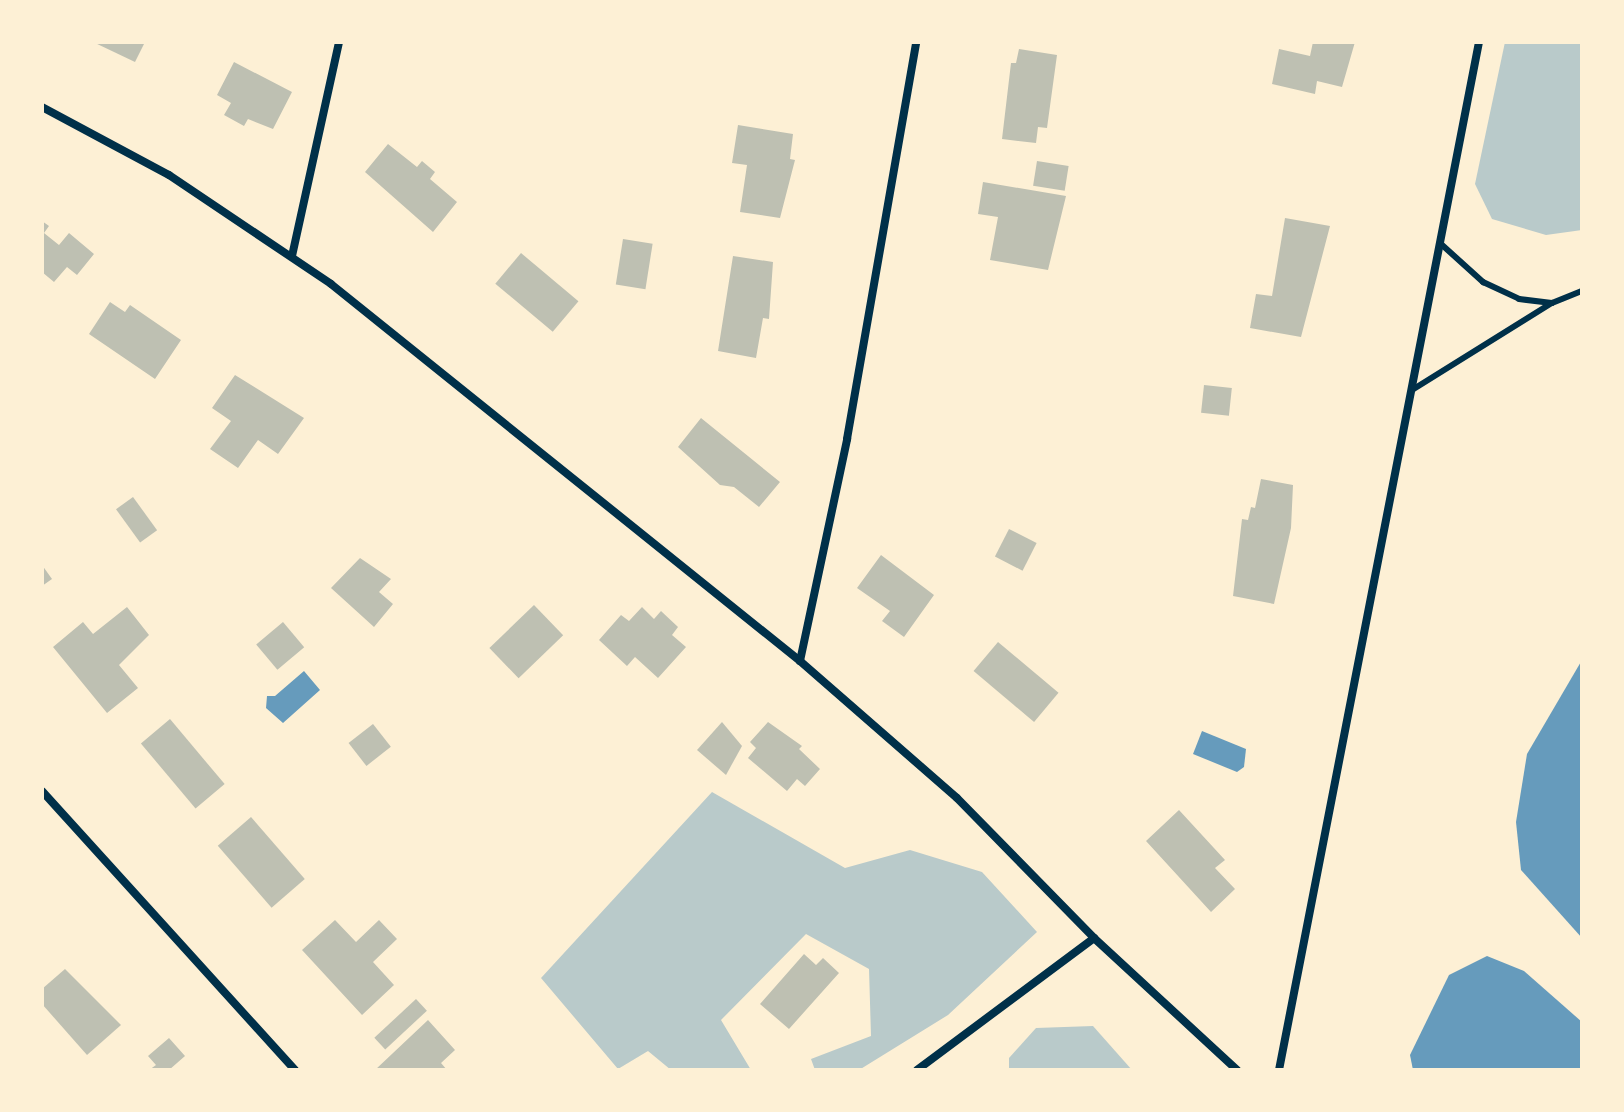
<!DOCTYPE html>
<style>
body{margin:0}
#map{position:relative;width:1624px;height:1112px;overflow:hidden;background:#fdf0d5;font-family:Helvetica,sans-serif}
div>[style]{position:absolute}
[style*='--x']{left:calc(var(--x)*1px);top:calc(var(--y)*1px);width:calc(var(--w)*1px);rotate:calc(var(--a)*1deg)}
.green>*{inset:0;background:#b9caca}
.water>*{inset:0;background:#669bbc}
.building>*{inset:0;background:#bec0b2;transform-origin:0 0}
.service>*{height:6px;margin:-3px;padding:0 3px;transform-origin:3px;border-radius:3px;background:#003049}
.minor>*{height:8px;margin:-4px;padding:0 4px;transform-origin:4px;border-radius:4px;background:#003049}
span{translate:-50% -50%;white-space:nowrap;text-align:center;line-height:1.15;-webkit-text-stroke:8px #fdf0d5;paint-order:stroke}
.frame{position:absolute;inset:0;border:44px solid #fdf0d5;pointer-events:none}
</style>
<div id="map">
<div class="green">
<i style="clip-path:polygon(1505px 42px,1582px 42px,1582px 230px,1546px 235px,1492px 219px,1475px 184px)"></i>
<i style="clip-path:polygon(712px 792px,845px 868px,910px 850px,982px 872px,1037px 932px,948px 1015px,859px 1070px,815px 1070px,811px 1059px,871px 1036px,869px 969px,806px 934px,721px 1020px,751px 1070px,671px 1070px,648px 1051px,618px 1069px,541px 978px)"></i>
<i style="clip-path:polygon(1093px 1026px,1132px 1070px,1009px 1070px,1009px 1058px,1036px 1028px)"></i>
</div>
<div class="water">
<i style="clip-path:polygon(1582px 660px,1582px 938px,1521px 870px,1516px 822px,1527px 754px)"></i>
<i style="clip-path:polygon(304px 671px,320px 690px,283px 723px,266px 708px,267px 696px,275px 696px)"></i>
<i style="clip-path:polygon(1202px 731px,1246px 749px,1244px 767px,1237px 772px,1193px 754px)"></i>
<i style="clip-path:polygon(1487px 956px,1524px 971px,1582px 1022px,1582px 1070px,1413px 1070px,1410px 1055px,1449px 975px)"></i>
</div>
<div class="building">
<i style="clip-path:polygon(93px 42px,145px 42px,135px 62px)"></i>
<i style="clip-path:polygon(1313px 42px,1355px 42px,1342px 87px,1317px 81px,1315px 94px,1272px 84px,1279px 49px,1310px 56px)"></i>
<i style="clip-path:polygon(1019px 49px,1057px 55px,1047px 128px,1038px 127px,1036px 143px,1002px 139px,1011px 63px,1016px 63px)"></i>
<i style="clip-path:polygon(234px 62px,292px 92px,273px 129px,248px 119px,244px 126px,224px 115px,231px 103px,217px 95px)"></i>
<i style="clip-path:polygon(738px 125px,793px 134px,790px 159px,795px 160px,780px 218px,740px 212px,747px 165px,732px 163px)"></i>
<i style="clip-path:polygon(388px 144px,417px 167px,422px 161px,435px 172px,430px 179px,457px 202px,433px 232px,365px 172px)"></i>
<i style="left:1037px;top:161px;width:32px;height:25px;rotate:9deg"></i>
<i style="clip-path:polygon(983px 182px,1066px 196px,1048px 270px,990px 260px,998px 217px,978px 214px)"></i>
<i style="clip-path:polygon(1285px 218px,1330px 226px,1301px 337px,1250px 328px,1256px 294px,1272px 296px)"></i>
<i style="clip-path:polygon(42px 221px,49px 226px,44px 233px,59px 245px,69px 233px,94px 254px,77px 275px,67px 267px,54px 282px,42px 272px)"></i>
<i style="left:623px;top:239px;width:30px;height:46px;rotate:9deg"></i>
<i style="left:521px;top:253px;width:75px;height:40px;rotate:40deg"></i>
<i style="clip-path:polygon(733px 256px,773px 262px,769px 319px,763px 318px,756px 358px,718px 351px)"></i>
<i style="clip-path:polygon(110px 302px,125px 312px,130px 305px,181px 340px,155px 379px,89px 334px)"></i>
<i style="clip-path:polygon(235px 375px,304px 418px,278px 454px,258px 440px,238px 468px,210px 449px,231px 421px,212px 408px)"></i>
<i style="left:1204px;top:385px;width:28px;height:28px;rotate:6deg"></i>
<i style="clip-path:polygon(701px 418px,780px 482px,759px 507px,734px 487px,720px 485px,678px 447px)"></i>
<i style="clip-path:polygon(1261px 479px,1293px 485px,1291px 528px,1274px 604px,1233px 596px,1242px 519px,1248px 520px,1251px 507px,1255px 508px)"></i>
<i style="left:133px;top:497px;width:41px;height:21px;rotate:54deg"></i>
<i style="left:1009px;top:529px;width:31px;height:31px;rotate:27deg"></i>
<i style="clip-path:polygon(881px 555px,934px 595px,904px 637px,882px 621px,890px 611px,857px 588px)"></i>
<i style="clip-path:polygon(360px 558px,391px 579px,379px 592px,393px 604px,374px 627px,331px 588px)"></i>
<i style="clip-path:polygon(42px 565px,52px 579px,42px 586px)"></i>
<i style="left:534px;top:605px;width:42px;height:62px;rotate:46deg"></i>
<i style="clip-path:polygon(127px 607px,149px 635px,119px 665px,138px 688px,107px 713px,53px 647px,83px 622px,93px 634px)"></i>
<i style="clip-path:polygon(642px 607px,654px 619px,661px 611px,678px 627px,672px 635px,686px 647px,658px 678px,635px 657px,627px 666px,599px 640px,621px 615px,629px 621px)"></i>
<i style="left:283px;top:622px;width:33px;height:35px;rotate:50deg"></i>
<i style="left:998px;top:642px;width:79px;height:38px;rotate:40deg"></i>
<i style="left:170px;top:719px;width:85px;height:38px;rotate:50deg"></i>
<i style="clip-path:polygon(722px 722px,742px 746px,726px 775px,697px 750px)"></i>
<i style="clip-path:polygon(768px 722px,802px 746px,799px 749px,820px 769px,805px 786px,797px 779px,787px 791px,748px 758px,756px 748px,750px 742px)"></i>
<i style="left:373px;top:724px;width:29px;height:31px;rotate:52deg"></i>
<i style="clip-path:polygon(1179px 810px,1225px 860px,1215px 868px,1235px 889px,1211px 912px,1146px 841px)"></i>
<i style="left:251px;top:817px;width:82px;height:44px;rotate:49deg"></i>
<i style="clip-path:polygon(335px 920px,356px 942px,379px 920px,397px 939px,373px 962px,394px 985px,362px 1015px,302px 950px)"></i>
<i style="clip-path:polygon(804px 954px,816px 965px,823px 958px,839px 973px,789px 1029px,760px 1004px)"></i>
<i style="clip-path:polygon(65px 969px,121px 1025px,87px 1055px,42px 1004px,42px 989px)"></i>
<i style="left:416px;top:999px;width:16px;height:57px;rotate:47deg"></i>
<i style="clip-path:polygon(428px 1020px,455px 1050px,441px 1063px,447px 1070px,375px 1070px)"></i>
<i style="clip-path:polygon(169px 1038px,185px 1056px,169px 1070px,149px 1070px,156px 1065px,148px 1056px)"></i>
</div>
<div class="service">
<i style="--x:1441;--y:244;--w:57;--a:42.1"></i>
<i style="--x:1483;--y:282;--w:40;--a:25"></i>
<i style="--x:1519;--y:299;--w:33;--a:7"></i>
<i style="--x:1552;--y:303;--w:32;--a:-22"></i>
<i style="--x:1412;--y:390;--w:165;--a:-31.9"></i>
</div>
<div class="minor">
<i style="--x:42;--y:107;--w:144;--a:28.2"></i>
<i style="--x:169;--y:175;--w:195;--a:33.9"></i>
<i style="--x:331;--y:284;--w:602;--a:38.79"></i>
<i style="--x:800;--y:661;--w:208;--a:41.1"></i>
<i style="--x:957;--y:798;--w:196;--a:45.6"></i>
<i style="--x:1094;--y:938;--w:195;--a:42.7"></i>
<i style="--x:292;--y:256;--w:219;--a:-77.6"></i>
<i style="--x:800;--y:661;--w:227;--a:-78"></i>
<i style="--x:847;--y:439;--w:403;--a:-80.1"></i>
<i style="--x:42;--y:791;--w:377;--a:47.8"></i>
<i style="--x:917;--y:1070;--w:221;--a:-36.7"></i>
<i style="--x:1279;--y:1070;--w:1047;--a:-78.99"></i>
</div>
<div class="frame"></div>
</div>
